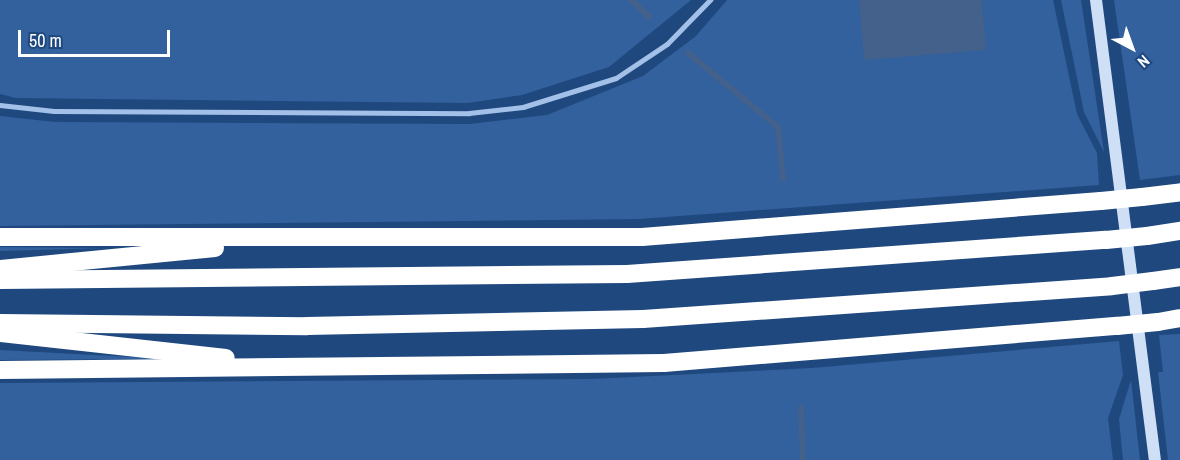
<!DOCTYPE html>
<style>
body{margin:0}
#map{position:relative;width:1180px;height:460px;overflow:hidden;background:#1f487f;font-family:"Archivo Narrow",sans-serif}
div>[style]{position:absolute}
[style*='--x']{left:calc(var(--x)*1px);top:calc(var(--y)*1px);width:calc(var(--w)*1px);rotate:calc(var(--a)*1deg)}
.green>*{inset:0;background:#32619e}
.water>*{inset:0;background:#43618a}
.stream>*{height:6px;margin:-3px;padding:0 3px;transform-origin:3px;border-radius:3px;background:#43618a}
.lane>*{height:4.5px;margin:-2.25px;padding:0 2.25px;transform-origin:2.25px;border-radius:2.25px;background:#a3c1e8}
.secondary>*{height:12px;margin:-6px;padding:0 6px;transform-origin:6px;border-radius:6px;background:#cedff6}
.highway>*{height:18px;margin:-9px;padding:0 9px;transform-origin:9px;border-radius:9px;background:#fff}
.highway-bridge>*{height:18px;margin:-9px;padding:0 9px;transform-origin:9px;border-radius:9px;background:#fff}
span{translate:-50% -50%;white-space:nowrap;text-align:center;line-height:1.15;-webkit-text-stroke:5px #1f487f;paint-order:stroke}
.north{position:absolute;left:1102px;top:18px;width:60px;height:60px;-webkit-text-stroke:4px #1f487f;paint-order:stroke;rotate:139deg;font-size:16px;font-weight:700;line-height:24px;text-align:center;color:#fff}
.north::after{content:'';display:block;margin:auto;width:21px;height:27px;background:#fff;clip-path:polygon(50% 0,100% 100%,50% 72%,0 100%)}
.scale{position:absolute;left:18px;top:30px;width:152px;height:27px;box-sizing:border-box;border:3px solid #fff;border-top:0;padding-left:8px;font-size:18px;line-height:21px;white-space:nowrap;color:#fff;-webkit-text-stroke:4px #1f487f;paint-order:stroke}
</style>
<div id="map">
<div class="green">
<i style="clip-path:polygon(0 0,691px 0,609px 67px,522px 95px,468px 103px,16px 98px,0 94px)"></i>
<i style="clip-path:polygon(727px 0,1053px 0,1077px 114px,1097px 153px,1099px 185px,639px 219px,0 226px,0 116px,55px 122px,470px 124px,547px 115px,643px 76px,696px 36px)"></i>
<i style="clip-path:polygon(1061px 0,1081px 0,1104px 152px,1084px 112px)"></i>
<i style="clip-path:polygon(1114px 0,1180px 0,1180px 175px,1140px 180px)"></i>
<i style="clip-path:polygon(0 247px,108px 248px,0 251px)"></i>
<i style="clip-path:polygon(1180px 334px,1180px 460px,1168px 460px,1158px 372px,1163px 372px,1159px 335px)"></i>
<i style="clip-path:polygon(1119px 341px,1123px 375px,1108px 418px,1113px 460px,0 460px,0 383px,592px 379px,812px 368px)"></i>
<i style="clip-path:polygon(0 350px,170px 359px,0 360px)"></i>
<i style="clip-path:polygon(1131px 380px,1140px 460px,1123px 460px,1119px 419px)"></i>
</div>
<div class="water">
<i style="clip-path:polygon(859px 0,982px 0,986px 50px,864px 60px)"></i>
</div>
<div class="stream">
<i style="--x:631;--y:0;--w:25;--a:43"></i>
<i style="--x:688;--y:53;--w:117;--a:39.4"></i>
<i style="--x:778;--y:127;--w:52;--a:84.5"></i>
<i style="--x:801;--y:408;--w:52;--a:87.8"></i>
</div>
<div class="lane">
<i style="--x:0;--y:105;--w:54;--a:6.3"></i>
<i style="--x:54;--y:111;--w:415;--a:0.3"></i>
<i style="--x:469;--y:113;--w:54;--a:-6.3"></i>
<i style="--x:523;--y:107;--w:97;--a:-17.3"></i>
<i style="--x:616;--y:78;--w:61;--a:-33.7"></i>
<i style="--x:667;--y:44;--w:62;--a:-45.7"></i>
</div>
<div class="secondary">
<i style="--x:1096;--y:0;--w:464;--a:82.7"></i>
</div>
<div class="highway">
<i style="--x:1142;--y:197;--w:38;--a:-7"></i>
<i style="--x:1147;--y:236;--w:33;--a:-9"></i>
<i style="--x:0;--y:237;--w:642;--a:0"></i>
<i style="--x:642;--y:237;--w:460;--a:-4.5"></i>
<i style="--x:0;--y:269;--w:216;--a:-5.6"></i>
<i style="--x:0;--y:280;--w:627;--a:-0.55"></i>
<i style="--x:627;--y:274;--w:480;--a:-4.1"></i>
<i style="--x:1153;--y:281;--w:27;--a:-8"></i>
<i style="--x:1158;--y:322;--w:22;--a:-10"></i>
<i style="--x:0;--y:323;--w:307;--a:0.6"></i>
<i style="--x:307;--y:326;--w:336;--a:-1.2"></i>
<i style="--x:643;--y:319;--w:470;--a:-4"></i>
<i style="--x:0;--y:333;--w:227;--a:6.3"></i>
<i style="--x:0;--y:370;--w:664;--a:-0.6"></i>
<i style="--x:664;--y:363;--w:455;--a:-4.7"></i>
</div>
<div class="highway-bridge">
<i style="--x:1101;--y:201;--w:41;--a:-5.6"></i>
<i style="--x:1106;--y:240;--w:41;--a:-5.6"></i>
<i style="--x:1112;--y:286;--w:41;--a:-7"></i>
<i style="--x:1117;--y:326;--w:41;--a:-5.6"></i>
</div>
<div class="north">N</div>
<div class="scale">50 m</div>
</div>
